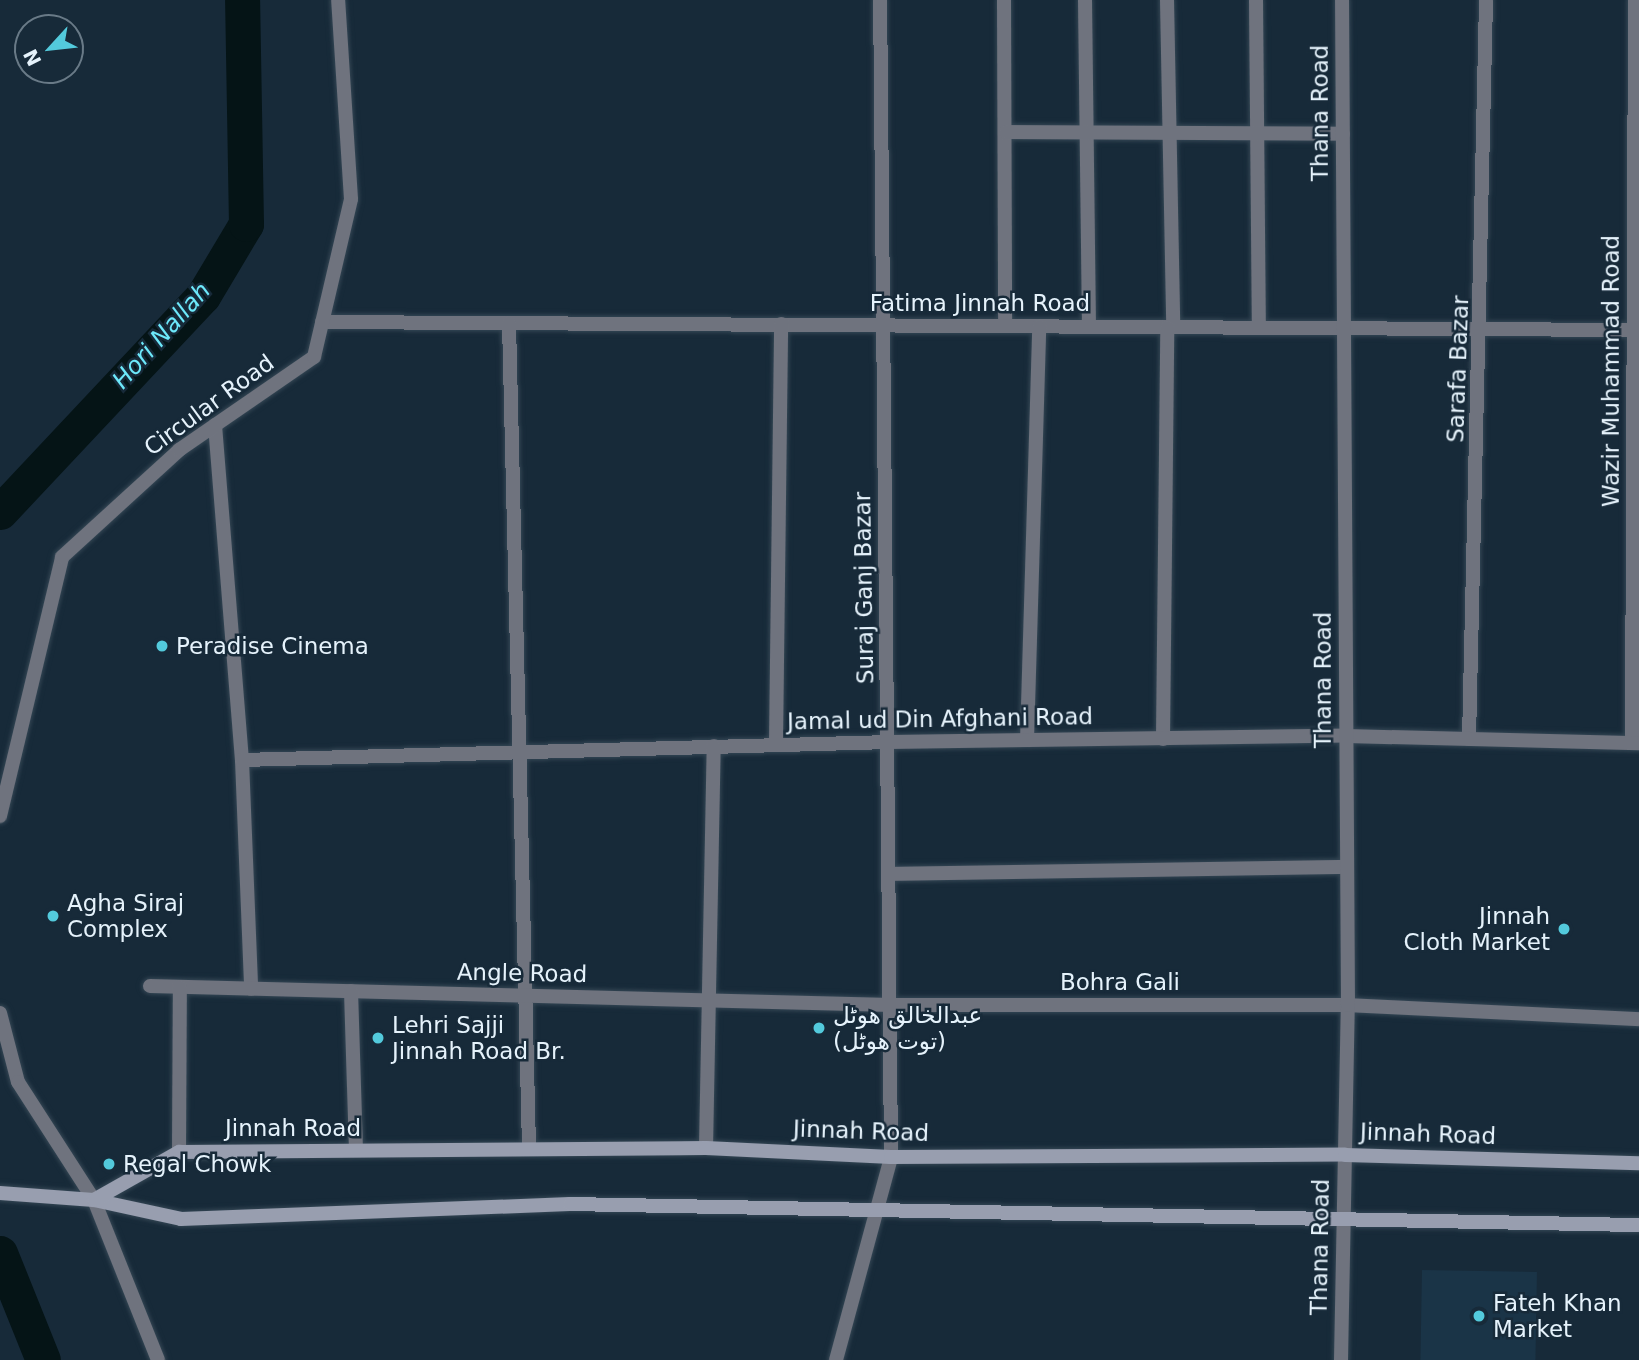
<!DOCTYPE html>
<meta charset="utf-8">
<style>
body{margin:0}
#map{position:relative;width:1639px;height:1360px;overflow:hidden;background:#172a39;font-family:"DejaVu Sans","Noto Sans Arabic",sans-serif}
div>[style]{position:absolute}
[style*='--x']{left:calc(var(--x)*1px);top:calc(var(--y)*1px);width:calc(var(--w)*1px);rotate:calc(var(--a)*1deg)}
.built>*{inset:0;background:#1a3447;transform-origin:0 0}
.canal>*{height:35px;margin:-17.5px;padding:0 17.5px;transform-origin:17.5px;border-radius:17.5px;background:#051416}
.roads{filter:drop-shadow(0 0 2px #344654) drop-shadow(0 0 2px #344654)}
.minor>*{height:14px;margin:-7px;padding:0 7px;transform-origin:7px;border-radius:7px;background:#6f737e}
.tertiary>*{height:14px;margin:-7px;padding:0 7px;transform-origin:7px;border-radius:7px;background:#6f737e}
.secondary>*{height:14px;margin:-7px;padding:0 7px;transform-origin:7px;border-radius:7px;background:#989eaf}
.dots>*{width:19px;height:19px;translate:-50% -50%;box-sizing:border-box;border:4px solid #172a39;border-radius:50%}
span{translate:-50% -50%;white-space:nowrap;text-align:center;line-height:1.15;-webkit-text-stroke:5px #172a39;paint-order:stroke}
.street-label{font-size:23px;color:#e5f2fb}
.poi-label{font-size:23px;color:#e5f2fb}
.left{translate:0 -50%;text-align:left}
.right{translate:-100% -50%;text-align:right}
.water-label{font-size:24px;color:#6de9fb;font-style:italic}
.north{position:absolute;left:14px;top:14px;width:70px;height:70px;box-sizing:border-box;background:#172a39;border:2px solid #697a87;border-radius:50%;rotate:243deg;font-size:19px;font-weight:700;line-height:28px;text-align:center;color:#e5f2fb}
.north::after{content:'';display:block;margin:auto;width:24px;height:32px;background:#53cadc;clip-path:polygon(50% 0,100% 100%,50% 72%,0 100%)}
</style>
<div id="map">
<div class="built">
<div style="left:1422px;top:1270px;width:115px;height:90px;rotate:1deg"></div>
</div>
<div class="canal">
<div style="--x:0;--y:512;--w:296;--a:-46.8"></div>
<div style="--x:203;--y:296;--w:84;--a:-59.2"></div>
<div style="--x:246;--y:224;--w:224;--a:-91"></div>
<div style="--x:0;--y:1253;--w:115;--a:68.1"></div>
</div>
<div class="roads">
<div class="minor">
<div style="--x:1004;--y:0;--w:326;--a:89.8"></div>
<div style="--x:1085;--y:0;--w:327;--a:89.3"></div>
<div style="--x:1167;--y:0;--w:327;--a:88.9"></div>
<div style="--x:1256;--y:0;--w:328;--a:89.5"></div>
<div style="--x:1006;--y:132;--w:337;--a:0.3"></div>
<div style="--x:322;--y:322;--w:1317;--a:0.35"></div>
<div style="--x:509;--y:323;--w:825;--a:88.61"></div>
<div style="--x:215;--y:425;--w:336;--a:85.4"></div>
<div style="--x:242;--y:760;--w:229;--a:87.7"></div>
<div style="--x:1163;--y:739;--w:412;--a:-89.4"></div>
<div style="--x:1469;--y:739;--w:739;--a:-88.68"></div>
<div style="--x:1027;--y:740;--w:414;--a:-88.3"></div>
<div style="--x:1632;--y:743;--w:743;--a:-89.77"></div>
<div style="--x:776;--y:744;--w:420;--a:-89.3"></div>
<div style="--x:242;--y:760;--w:647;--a:-1.59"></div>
<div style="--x:889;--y:742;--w:457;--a:-0.8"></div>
<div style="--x:1346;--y:736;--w:293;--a:1.4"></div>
<div style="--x:0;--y:816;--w:266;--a:-76.5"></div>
<div style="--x:62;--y:557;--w:159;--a:-42.4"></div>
<div style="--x:179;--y:450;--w:164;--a:-34.6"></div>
<div style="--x:314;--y:357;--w:162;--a:-76.8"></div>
<div style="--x:351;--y:199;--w:199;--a:-93.7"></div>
<div style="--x:891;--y:874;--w:456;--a:-0.9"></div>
<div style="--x:150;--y:986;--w:742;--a:1.47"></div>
<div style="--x:892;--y:1005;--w:456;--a:0"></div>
<div style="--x:1348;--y:1005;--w:291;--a:2.8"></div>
<div style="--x:351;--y:991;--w:159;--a:88.2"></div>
<div style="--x:0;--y:1013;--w:71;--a:75.4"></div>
<div style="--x:18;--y:1082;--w:140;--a:57.2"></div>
<div style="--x:706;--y:1148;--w:402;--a:-88.9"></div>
<div style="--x:179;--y:1152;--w:165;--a:-89.7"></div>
<div style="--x:836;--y:1360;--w:210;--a:-74.8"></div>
<div style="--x:891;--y:1157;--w:1157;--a:-90.54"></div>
<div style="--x:1341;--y:1360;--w:355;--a:-88.9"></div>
<div style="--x:1348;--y:1005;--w:1005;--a:-90.34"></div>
</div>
<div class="tertiary">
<div style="--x:94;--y:1200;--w:172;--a:68.2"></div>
</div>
<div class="secondary">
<div style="--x:0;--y:1193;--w:94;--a:4.3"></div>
<div style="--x:94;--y:1200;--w:89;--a:12.3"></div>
<div style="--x:181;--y:1219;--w:389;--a:-2.2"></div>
<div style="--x:570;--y:1204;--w:1069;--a:1.13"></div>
<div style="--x:94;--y:1200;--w:98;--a:-29.5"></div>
<div style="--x:179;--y:1152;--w:527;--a:-0.43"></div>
<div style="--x:706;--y:1148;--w:185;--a:2.8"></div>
<div style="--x:891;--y:1157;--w:454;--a:-0.3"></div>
<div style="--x:1345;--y:1155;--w:294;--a:1.6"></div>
</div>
</div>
<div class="dots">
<div style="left:162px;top:646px;background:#53cadc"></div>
<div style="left:53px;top:916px;background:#53cadc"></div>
<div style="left:1564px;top:929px;background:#53cadc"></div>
<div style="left:819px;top:1028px;background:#53cadc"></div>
<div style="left:378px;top:1038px;background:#53cadc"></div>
<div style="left:109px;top:1164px;background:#53cadc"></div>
<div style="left:1479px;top:1316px;background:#53cadc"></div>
</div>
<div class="street-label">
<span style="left:1320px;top:113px;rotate:-90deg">Thana Road</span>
<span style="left:980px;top:303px">Fatima Jinnah Road</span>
<span style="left:1458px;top:369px;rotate:-88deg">Sarafa Bazar</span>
<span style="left:1611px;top:371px;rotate:-90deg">Wazir Muhammad Road</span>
<span style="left:209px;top:405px;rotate:-36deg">Circular Road</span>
<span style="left:864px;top:588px;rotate:-91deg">Suraj Ganj Bazar</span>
<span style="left:1323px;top:680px;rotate:-90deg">Thana Road</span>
<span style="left:940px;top:719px;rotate:-1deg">Jamal ud Din Afghani Road</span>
<span style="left:522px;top:973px;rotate:1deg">Angle Road</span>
<span style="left:1120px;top:982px">Bohra Gali</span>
<span style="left:293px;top:1128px">Jinnah Road</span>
<span style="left:861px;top:1131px;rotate:2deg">Jinnah Road</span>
<span style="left:1428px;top:1134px;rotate:2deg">Jinnah Road</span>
<span style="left:1320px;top:1247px;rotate:-89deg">Thana Road</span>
</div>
<div class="poi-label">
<span class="left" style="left:176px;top:646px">Peradise Cinema</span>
<span class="left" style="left:67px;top:916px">Agha Siraj<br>Complex</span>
<span class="right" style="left:1550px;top:929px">Jinnah<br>Cloth Market</span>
<span class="left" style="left:833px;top:1028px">عبدالخالق ھوٹل<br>(توت ھوٹل)</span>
<span class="left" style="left:392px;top:1038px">Lehri Sajji<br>Jinnah Road Br.</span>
<span class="left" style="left:123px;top:1164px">Regal Chowk</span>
<span class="left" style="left:1493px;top:1316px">Fateh Khan<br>Market</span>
</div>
<div class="water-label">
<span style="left:162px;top:336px;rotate:-48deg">Hori Nallah</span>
</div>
<div class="north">N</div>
</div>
